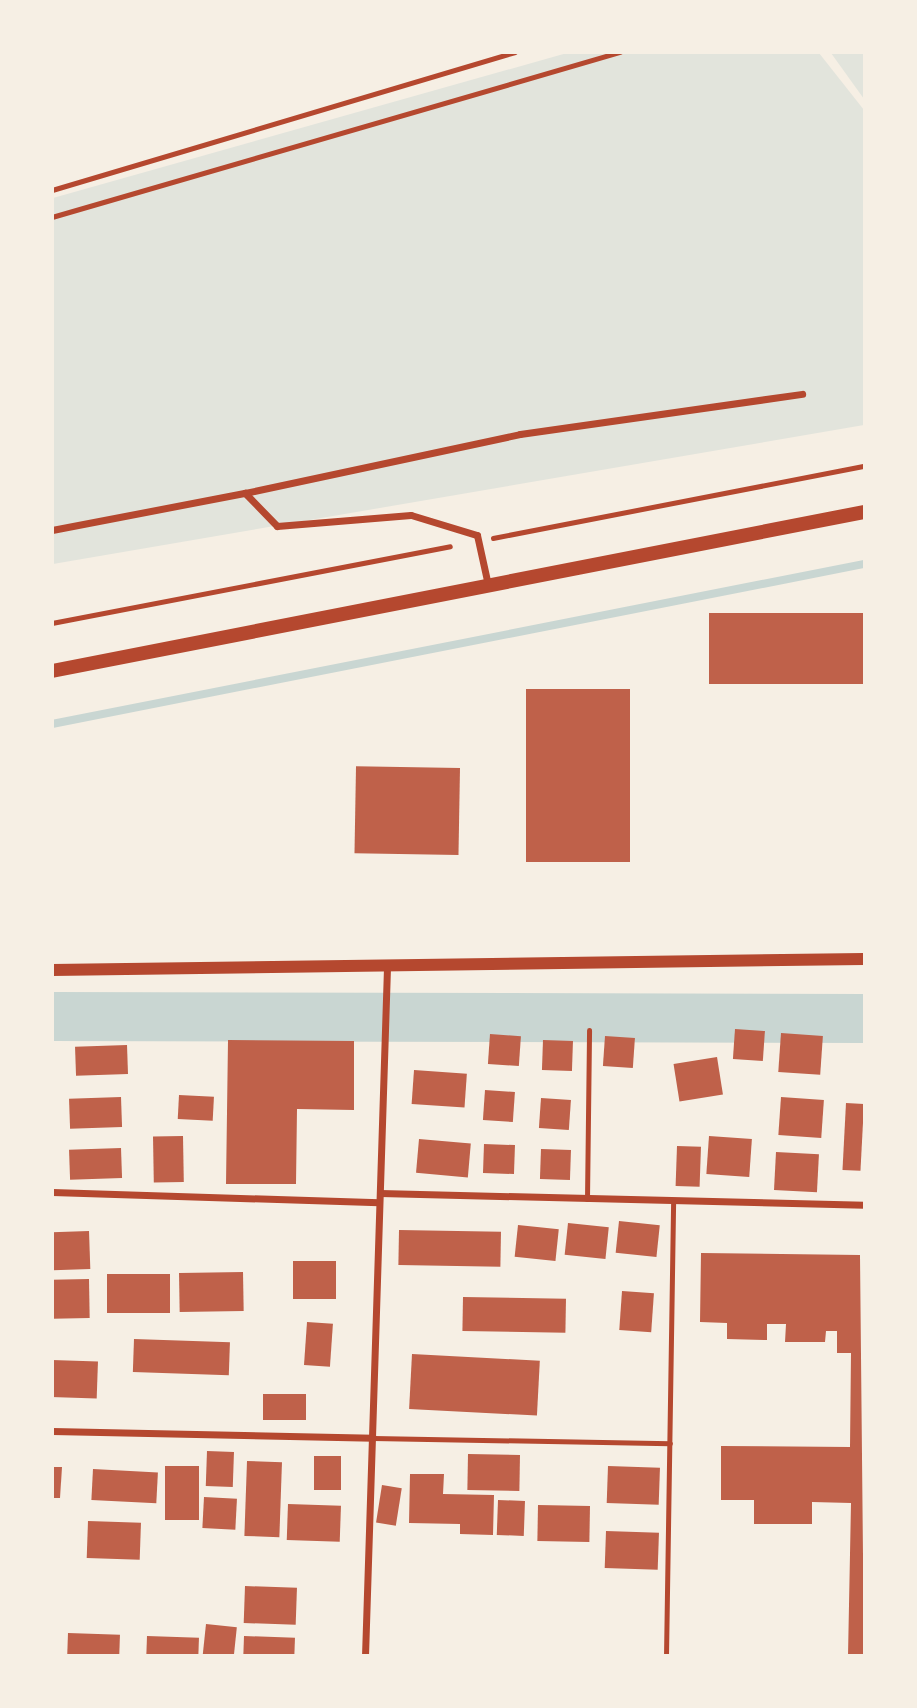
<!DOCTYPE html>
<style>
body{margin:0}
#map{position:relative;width:917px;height:1708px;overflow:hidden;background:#f6efe4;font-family:Roboto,sans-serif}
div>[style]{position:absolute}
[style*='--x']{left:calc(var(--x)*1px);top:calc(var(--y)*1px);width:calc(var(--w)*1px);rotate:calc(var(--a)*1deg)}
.green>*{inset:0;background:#e2e4dc}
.stream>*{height:8px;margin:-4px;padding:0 4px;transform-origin:4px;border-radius:4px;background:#c9d6d2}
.river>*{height:49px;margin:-24.5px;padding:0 24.5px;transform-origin:24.5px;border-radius:24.5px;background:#c9d6d2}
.building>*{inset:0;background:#bf614a;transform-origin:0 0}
.path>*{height:4.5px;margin:-2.25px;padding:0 2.25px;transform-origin:2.25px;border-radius:2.25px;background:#b5482f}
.service>*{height:5px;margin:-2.5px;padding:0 2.5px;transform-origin:2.5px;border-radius:2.5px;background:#b5482f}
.minor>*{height:7px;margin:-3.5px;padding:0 3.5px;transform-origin:3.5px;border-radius:3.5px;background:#b5482f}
.tertiary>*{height:12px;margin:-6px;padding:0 6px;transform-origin:6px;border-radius:6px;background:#b5482f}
.secondary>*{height:14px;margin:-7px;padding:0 7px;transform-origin:7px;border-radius:7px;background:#b5482f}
span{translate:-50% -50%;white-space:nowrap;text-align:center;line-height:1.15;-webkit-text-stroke:5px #f6efe4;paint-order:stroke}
.frame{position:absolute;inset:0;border:54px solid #f6efe4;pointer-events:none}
</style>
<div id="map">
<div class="green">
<div style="clip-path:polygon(567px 53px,819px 53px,864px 110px,864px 425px,53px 564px,53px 198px)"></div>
<div style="clip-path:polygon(831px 53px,864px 53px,864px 99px)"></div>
</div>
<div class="stream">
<div style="--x:52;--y:724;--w:828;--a:-11.15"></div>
</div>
<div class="river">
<div style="--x:52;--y:1016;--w:812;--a:0.14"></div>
</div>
<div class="building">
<div style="left:709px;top:613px;width:155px;height:71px"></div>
<div style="left:526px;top:689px;width:104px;height:173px"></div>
<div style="left:460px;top:768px;width:87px;height:104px;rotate:91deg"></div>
<div style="left:735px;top:1029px;width:30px;height:30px;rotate:4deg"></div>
<div style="left:781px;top:1033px;width:42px;height:39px;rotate:4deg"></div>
<div style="left:490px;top:1034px;width:31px;height:30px;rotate:4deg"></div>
<div style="left:605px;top:1036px;width:30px;height:30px;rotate:4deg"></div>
<div style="clip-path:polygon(228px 1040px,354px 1041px,354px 1110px,297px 1109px,296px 1184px,226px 1184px)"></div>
<div style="left:543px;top:1040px;width:30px;height:30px;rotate:2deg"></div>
<div style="left:127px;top:1045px;width:29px;height:52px;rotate:88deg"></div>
<div style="left:717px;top:1057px;width:38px;height:44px;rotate:81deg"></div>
<div style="left:414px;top:1070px;width:53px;height:34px;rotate:4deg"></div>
<div style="left:485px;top:1090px;width:30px;height:30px;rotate:4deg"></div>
<div style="left:179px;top:1095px;width:35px;height:24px;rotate:3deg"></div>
<div style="left:121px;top:1097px;width:30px;height:52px;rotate:88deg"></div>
<div style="left:781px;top:1097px;width:43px;height:38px;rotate:4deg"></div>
<div style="left:541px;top:1098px;width:30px;height:30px;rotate:4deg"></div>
<div style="left:846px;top:1103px;width:18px;height:67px;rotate:3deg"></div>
<div style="left:183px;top:1136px;width:46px;height:30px;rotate:89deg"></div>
<div style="left:709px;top:1136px;width:43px;height:38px;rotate:4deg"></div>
<div style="left:419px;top:1139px;width:52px;height:34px;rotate:5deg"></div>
<div style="left:484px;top:1144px;width:31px;height:29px;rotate:2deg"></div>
<div style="left:677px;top:1146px;width:24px;height:40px;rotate:2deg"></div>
<div style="left:121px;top:1148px;width:30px;height:52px;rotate:88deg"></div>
<div style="left:541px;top:1149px;width:30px;height:30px;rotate:2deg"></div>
<div style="left:776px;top:1152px;width:43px;height:38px;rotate:3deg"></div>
<div style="left:619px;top:1221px;width:41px;height:32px;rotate:6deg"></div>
<div style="left:568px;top:1223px;width:41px;height:32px;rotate:6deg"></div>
<div style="left:518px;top:1225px;width:41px;height:32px;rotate:6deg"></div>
<div style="left:399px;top:1230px;width:102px;height:35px;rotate:1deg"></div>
<div style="left:89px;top:1231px;width:38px;height:37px;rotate:88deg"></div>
<div style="clip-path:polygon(701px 1253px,860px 1255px,864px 1656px,848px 1656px,851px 1503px,812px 1502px,812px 1524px,754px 1524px,754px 1500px,721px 1500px,721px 1446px,850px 1447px,851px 1353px,837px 1353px,837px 1331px,826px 1331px,825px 1342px,785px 1342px,786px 1324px,767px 1324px,767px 1340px,727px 1339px,727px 1323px,700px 1322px)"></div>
<div style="left:293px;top:1261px;width:43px;height:38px"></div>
<div style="left:243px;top:1272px;width:39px;height:64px;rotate:89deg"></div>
<div style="left:170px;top:1274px;width:39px;height:63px;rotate:90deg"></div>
<div style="left:89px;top:1279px;width:39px;height:37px;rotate:89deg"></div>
<div style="left:622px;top:1291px;width:32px;height:39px;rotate:4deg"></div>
<div style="left:463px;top:1297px;width:103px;height:34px;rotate:1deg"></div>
<div style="left:307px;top:1322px;width:26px;height:43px;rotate:4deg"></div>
<div style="left:134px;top:1339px;width:96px;height:33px;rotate:2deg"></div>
<div style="left:412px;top:1354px;width:128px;height:55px;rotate:3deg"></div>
<div style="left:52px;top:1360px;width:46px;height:37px;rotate:2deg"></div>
<div style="left:306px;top:1394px;width:26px;height:43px;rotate:90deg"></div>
<div style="left:207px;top:1451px;width:27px;height:35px;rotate:2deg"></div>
<div style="left:468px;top:1454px;width:52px;height:36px;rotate:1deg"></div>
<div style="left:314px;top:1456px;width:27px;height:34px"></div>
<div style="left:247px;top:1461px;width:35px;height:75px;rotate:2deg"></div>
<div style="left:165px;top:1466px;width:34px;height:54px"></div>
<div style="left:608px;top:1466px;width:52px;height:37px;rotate:2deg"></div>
<div style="clip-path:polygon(52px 1467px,62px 1467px,60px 1498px,52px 1498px)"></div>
<div style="left:93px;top:1469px;width:65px;height:31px;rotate:3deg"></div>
<div style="clip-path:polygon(410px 1474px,444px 1474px,443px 1494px,494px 1495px,493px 1535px,460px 1534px,460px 1524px,409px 1523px)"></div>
<div style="left:382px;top:1485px;width:20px;height:38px;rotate:9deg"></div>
<div style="left:204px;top:1497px;width:33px;height:31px;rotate:3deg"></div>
<div style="left:498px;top:1500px;width:27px;height:35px;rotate:2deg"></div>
<div style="left:288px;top:1504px;width:53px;height:36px;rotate:2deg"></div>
<div style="left:538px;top:1505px;width:52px;height:36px;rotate:1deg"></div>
<div style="left:88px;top:1521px;width:53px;height:37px;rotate:2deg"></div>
<div style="left:606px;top:1531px;width:53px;height:37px;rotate:2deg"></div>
<div style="left:245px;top:1586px;width:52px;height:37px;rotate:2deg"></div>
<div style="left:206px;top:1624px;width:31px;height:32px;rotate:6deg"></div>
<div style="left:68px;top:1633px;width:52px;height:23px;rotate:2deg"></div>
<div style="left:147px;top:1636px;width:52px;height:20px;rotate:2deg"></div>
<div style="left:244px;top:1636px;width:51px;height:20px;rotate:2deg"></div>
</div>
<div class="path">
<div style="--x:52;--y:217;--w:591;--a:-16.2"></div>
<div style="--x:493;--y:538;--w:378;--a:-11"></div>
<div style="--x:52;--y:623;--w:405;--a:-10.9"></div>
</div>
<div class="service">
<div style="--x:52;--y:190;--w:483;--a:-16.6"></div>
<div style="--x:587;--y:1199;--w:169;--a:-89.3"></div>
<div style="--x:373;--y:1438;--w:297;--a:1"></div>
<div style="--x:666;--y:1656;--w:455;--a:-89.1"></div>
</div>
<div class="minor">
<div style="--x:245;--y:493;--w:281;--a:-12.1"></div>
<div style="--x:520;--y:434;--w:285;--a:-8.1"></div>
<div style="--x:52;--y:530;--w:197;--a:-10.9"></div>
<div style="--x:245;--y:493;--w:46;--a:45.9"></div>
<div style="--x:277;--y:526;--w:134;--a:-4.7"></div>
<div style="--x:411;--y:515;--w:69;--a:16.9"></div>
<div style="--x:477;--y:535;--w:51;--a:77.6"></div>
<div style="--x:52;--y:1192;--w:327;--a:1.8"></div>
<div style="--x:380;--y:1193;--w:484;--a:1.4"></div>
<div style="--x:52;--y:1431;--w:321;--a:1.2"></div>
<div style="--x:365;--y:1656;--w:690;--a:-88.17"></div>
</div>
<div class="tertiary">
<div style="--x:52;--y:970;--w:812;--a:-0.78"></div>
</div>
<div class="secondary">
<div style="--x:52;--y:671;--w:827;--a:-11.08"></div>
</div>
<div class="frame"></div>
</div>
